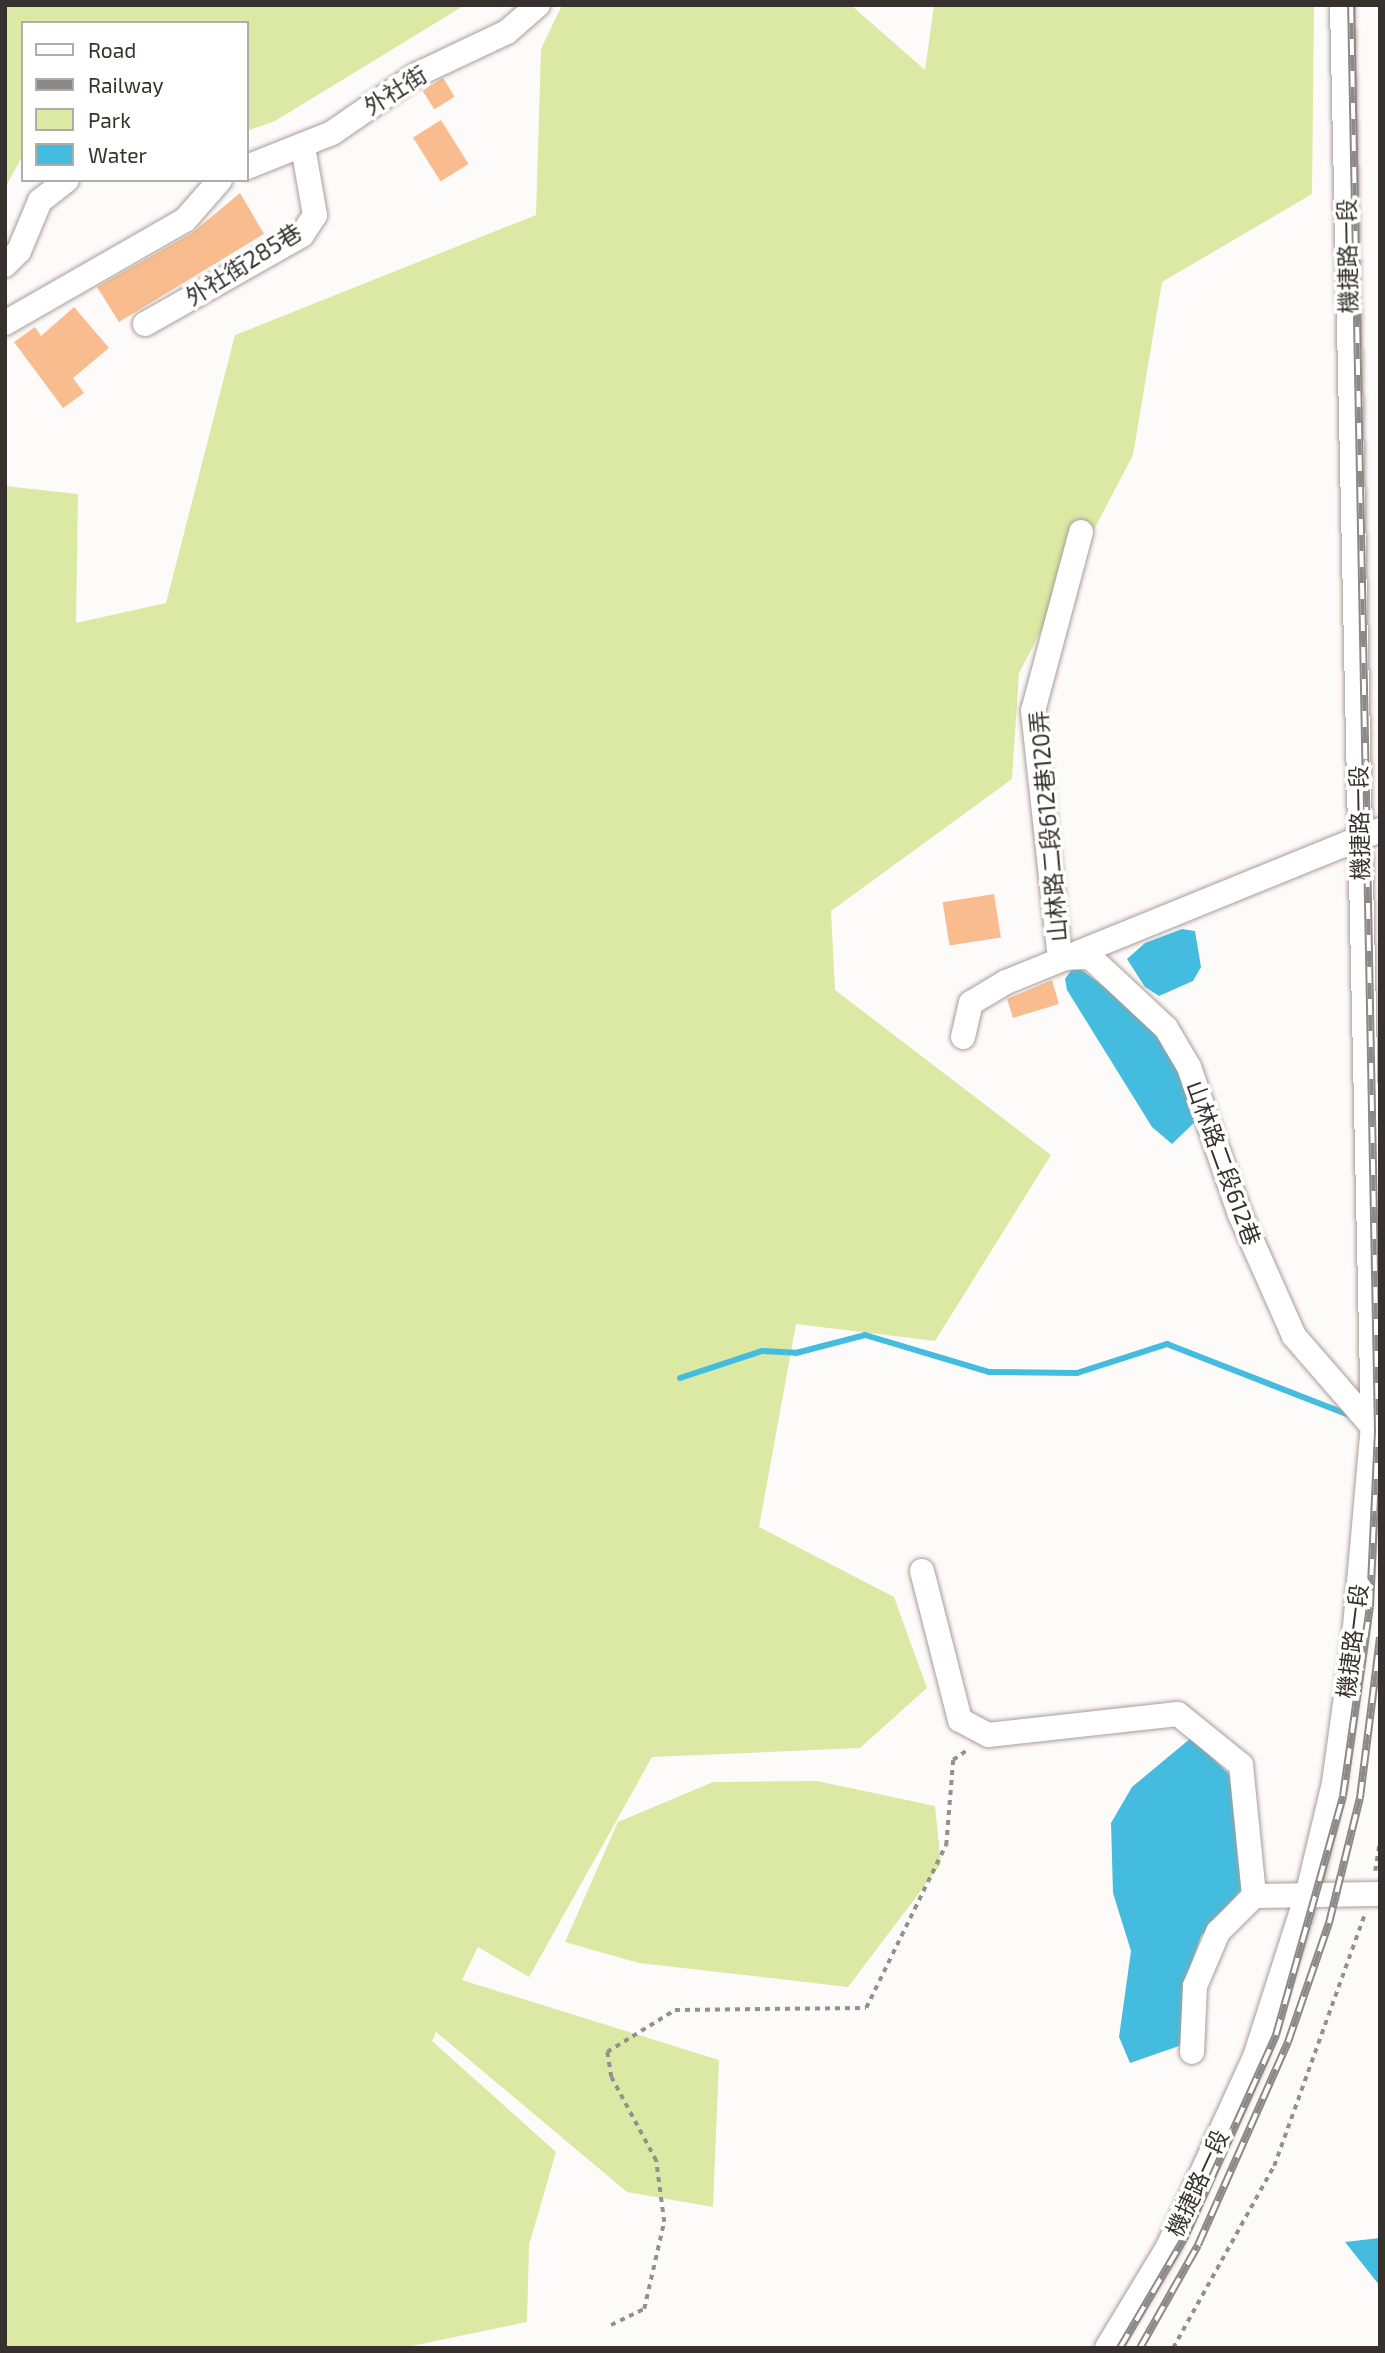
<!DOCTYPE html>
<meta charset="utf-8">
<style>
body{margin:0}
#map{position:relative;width:1385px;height:2353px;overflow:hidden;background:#fdfbfa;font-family:"Exo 2","Noto Sans TC",sans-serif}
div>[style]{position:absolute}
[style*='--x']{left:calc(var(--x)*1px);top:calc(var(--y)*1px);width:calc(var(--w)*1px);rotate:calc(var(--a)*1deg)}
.green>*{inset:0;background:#dce9a4}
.water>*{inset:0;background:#43bcdf}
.stream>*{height:6px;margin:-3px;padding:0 3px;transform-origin:3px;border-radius:3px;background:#43bcdf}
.building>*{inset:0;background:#f9bc8e;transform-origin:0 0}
.path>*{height:3.5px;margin-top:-1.75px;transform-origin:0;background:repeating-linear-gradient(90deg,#94908f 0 5px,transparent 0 10px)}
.roads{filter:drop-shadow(0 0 2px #a99d97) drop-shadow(0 0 2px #a99d97)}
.minor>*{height:24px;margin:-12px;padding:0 12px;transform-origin:12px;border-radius:12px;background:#fff}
.rail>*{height:8px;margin-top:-4px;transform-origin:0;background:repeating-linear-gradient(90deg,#fff 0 16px,#8c8987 0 32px);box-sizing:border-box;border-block:2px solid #8c8987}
span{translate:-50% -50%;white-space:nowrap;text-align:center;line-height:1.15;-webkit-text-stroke:7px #fff;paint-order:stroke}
.street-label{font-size:23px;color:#36312f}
.frame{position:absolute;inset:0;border:7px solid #36312f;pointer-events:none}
.legend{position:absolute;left:21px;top:21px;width:228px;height:161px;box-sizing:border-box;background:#fff;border:2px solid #afadac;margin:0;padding:9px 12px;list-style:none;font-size:21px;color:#36312f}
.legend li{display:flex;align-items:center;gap:14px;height:35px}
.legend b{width:35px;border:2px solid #afadac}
</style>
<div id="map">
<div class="green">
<div style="clip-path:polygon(5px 5px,465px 5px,275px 121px,247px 131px,247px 23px,23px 23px,23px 155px,5px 188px)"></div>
<div style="clip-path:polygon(562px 5px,851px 5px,925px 70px,934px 5px,1314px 5px,1312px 194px,1162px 282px,1133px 455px,1019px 673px,1012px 779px,831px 911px,835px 990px,1051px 1155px,935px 1341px,796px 1324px,759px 1527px,894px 1597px,927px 1688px,860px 1748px,652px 1757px,529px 1977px,478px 1947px,462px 1980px,719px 2060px,713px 2207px,627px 2192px,436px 2032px,432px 2041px,556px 2152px,529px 2245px,527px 2322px,402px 2348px,5px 2348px,5px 486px,78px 494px,76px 623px,166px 603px,235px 335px,536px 215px,541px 49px)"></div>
<div style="clip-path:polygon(817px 1781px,935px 1806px,941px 1864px,848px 1987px,639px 1963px,565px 1942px,618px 1822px,713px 1782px)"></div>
</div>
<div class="water">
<div style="clip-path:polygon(1182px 929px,1195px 931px,1201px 967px,1193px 981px,1159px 996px,1145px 987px,1127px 959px,1145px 943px)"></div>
<div style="clip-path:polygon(1075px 965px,1134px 1009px,1172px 1050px,1197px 1120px,1172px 1144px,1152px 1127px,1067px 990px,1065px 979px)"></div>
<div style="clip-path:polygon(1191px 1738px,1232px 1777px,1242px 1889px,1201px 1936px,1185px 1982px,1182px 2045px,1130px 2063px,1119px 2037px,1131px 1951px,1113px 1893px,1111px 1823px,1132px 1787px)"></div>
<div style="clip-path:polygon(1380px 2238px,1380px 2286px,1345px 2242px)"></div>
</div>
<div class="stream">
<div style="--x:680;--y:1378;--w:86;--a:-18.2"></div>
<div style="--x:762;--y:1351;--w:34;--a:3"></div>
<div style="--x:796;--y:1353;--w:71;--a:-14.6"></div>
<div style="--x:865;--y:1335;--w:129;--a:16.6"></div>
<div style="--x:989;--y:1372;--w:88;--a:0.7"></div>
<div style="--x:1077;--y:1373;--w:95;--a:-17.9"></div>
<div style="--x:1167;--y:1344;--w:201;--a:21.3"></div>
</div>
<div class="building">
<div style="left:443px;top:78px;width:22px;height:24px;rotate:58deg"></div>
<div style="left:441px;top:120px;width:52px;height:33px;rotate:58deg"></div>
<div style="clip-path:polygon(240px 193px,264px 234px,119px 322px,97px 287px,192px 233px)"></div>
<div style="clip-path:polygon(74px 307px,109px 348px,73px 378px,84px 393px,63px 408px,14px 342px,35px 327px,41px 336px)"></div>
<div style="left:994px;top:894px;width:44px;height:52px;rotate:81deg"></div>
<div style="clip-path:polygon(1052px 980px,1059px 1004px,1013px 1018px,1007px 999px)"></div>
</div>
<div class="path">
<div style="--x:1375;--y:1871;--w:30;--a:-81"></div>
<div style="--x:611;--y:2325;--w:37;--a:-26"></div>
<div style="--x:644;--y:2309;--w:89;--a:-77.1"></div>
<div style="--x:664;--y:2222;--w:62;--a:-97.5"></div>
<div style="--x:656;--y:2161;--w:95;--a:-118.2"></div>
<div style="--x:611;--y:2077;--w:25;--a:-99"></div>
<div style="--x:607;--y:2052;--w:80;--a:-31.7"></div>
<div style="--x:675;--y:2010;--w:191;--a:-0.6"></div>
<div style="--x:866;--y:2008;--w:182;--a:-63.9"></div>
<div style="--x:946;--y:1845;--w:85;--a:-85.3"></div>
<div style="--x:953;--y:1760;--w:19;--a:-35"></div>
<div style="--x:1173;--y:2348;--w:208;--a:-61"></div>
<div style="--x:1274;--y:2166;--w:266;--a:-70.2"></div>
</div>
<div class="roads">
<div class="minor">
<div style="--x:247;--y:167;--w:92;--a:-21.8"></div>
<div style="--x:332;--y:133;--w:102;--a:-34.6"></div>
<div style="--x:416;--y:75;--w:101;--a:-25.3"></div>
<div style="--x:507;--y:32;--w:41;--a:-41.1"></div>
<div style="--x:5;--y:265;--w:20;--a:-45"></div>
<div style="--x:19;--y:251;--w:54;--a:-67.2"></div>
<div style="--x:40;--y:201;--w:34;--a:-38"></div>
<div style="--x:5;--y:323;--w:207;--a:-29.8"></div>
<div style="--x:185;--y:220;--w:53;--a:-48.8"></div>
<div style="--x:145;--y:324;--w:180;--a:-29.5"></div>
<div style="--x:302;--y:235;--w:24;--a:-57"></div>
<div style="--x:315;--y:215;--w:69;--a:-100"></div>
<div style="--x:1081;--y:532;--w:185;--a:105"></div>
<div style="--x:1033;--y:711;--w:248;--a:83.8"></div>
<div style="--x:1060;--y:958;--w:30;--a:-2"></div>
<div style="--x:1090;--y:957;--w:104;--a:43.1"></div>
<div style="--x:1166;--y:1028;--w:45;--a:59.5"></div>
<div style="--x:1189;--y:1067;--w:156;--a:70.9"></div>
<div style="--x:1240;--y:1214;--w:133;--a:66.1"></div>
<div style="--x:1294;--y:1336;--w:119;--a:49.1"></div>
<div style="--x:963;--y:1037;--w:35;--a:-77"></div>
<div style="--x:971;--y:1003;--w:41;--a:-31"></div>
<div style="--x:1006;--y:982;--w:404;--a:-22.1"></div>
<div style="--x:922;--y:1571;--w:154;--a:75.7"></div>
<div style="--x:960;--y:1720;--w:32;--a:28"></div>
<div style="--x:988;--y:1735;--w:191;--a:-6.3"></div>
<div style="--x:1178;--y:1714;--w:81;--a:39"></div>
<div style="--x:1241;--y:1765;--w:132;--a:84.3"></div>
<div style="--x:1254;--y:1896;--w:126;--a:-0.9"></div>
<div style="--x:1192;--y:2052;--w:66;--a:-87.4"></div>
<div style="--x:1195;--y:1986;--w:59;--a:-66.9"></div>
<div style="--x:1218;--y:1932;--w:51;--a:-45"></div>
<div style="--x:1107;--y:2348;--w:116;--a:-58.8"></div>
<div style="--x:1167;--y:2249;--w:211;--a:-65.4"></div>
<div style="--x:1255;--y:2057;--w:173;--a:-72.2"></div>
<div style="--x:1308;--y:1892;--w:112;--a:-76.6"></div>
<div style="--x:1334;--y:1783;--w:146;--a:-82.1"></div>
<div style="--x:1354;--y:1638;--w:213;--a:-84.9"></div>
<div style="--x:1373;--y:1426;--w:1421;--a:-91.25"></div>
</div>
</div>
<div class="rail">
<div style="--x:1120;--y:2348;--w:126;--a:-59.6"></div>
<div style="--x:1184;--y:2239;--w:224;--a:-65.7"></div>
<div style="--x:1276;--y:2035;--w:248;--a:-74.3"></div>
<div style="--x:1343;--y:1796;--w:191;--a:-81.9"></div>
<div style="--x:1370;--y:1607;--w:176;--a:-87.4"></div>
<div style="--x:1378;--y:1431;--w:1426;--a:-91.08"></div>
<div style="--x:1140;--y:2348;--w:118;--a:-60.6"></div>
<div style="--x:1198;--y:2245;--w:222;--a:-66.1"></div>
<div style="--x:1288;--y:2042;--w:126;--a:-71"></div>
<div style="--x:1329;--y:1923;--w:129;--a:-76.1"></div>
<div style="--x:1360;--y:1798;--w:162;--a:-82.9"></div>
</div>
<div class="street-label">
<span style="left:395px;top:90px;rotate:-32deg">外社街</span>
<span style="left:1347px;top:256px;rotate:-91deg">機捷路一段</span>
<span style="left:243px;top:264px;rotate:-32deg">外社街285巷</span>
<span style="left:1359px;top:823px;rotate:-91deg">機捷路一段</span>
<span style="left:1048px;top:826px;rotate:-95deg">山林路二段612巷120弄</span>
<span style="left:1224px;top:1163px;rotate:70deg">山林路二段612巷</span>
<span style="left:1352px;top:1641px;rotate:-83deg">機捷路一段</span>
<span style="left:1197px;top:2183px;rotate:-65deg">機捷路一段</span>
</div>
<div class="frame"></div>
<ul class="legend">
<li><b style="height:9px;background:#fff"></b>Road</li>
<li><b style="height:9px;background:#8c8987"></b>Railway</li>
<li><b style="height:19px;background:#dce9a4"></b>Park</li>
<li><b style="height:19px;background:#43bcdf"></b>Water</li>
</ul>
</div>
